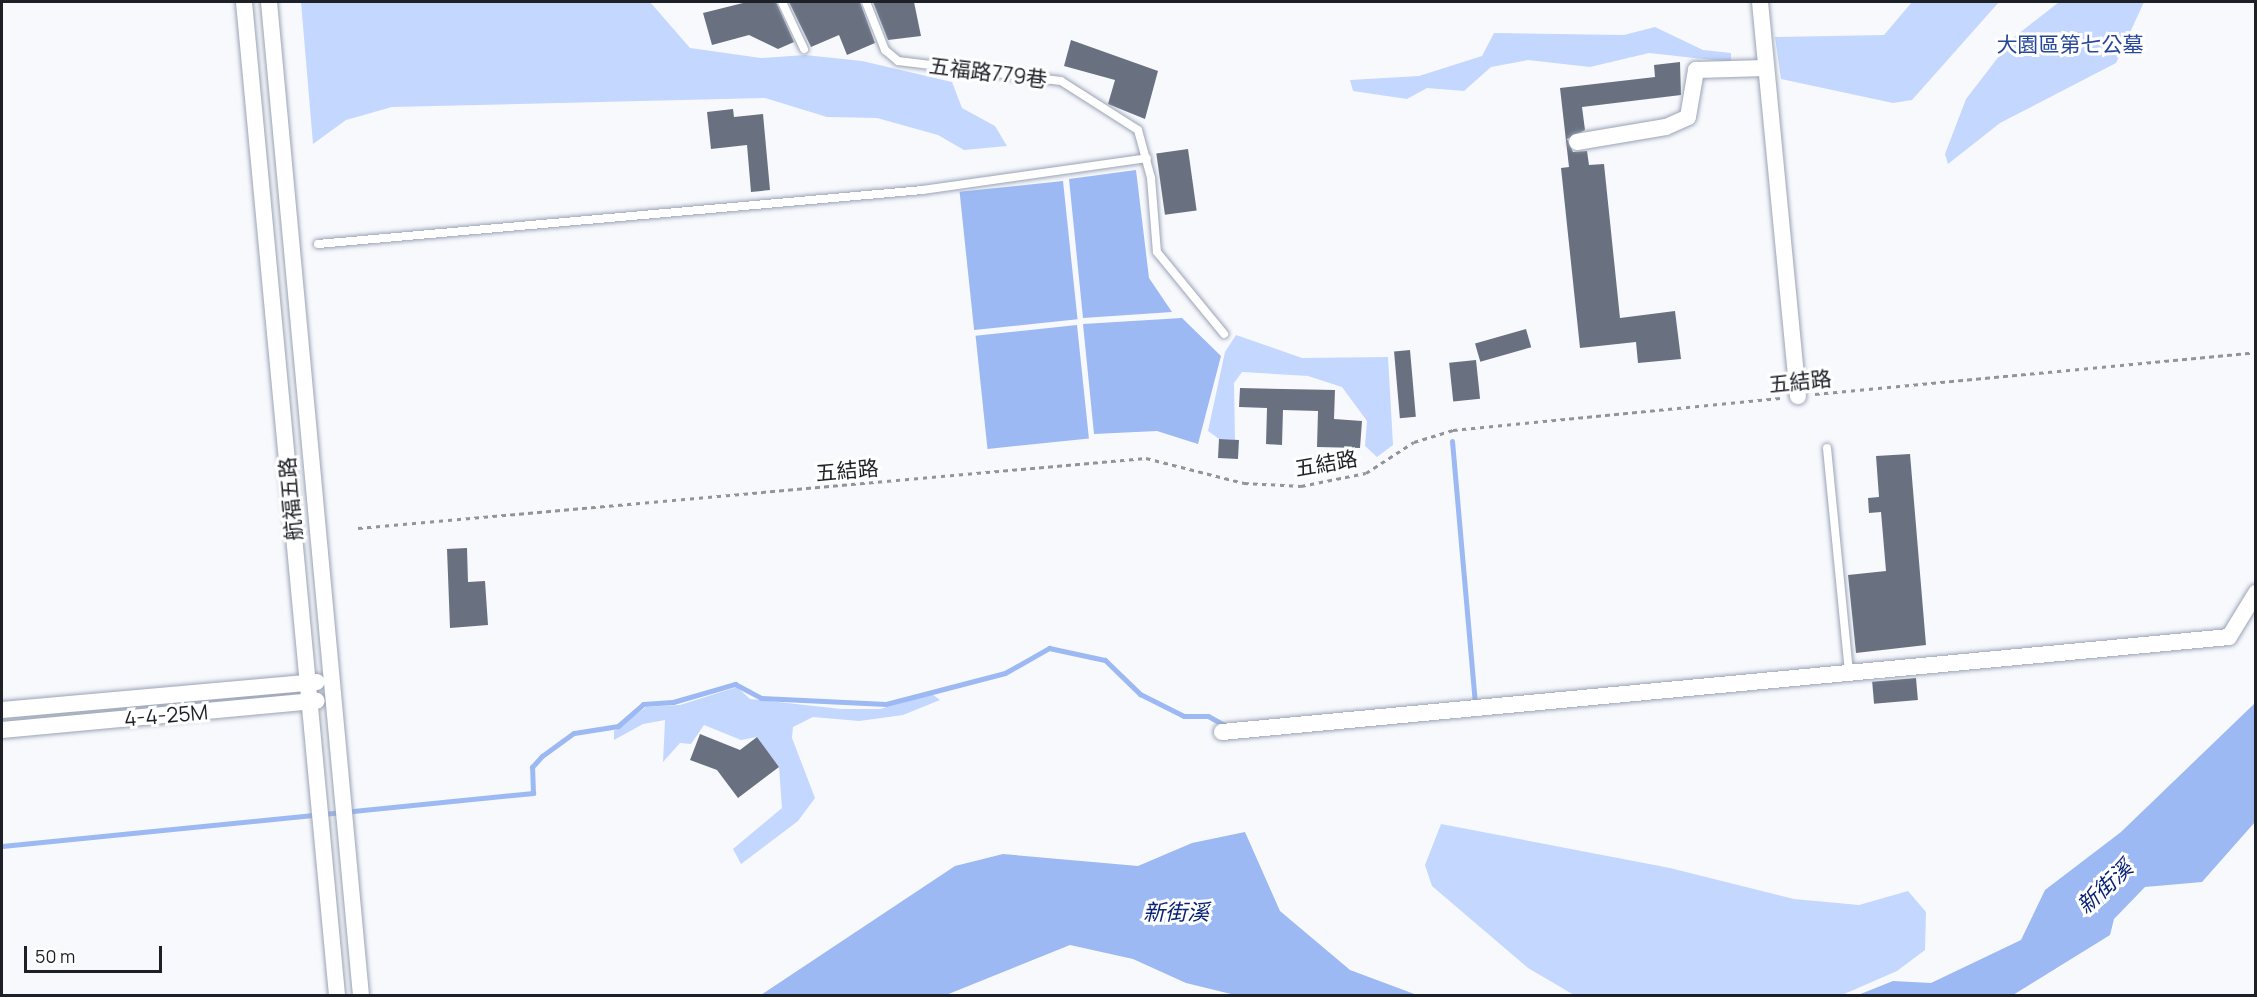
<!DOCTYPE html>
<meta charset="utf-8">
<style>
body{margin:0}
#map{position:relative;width:2257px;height:997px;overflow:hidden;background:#f7f9fd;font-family:Manrope,"Noto Sans TC",sans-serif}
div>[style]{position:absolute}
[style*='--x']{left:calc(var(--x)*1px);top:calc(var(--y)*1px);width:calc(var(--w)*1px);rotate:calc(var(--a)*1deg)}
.green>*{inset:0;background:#c4d7ff}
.water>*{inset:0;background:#9cb9f4;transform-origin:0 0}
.stream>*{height:5px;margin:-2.5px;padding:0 2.5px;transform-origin:2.5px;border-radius:2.5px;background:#9cb9f4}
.building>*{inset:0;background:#697181;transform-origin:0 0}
.path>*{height:3px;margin-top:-1.5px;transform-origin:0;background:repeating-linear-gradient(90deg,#919499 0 4.5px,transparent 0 9px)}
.roads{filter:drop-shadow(0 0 2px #9aa3b5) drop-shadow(0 0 2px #9aa3b5)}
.lane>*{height:8px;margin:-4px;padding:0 4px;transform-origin:4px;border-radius:4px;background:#fff}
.street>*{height:16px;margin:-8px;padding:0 8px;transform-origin:8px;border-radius:8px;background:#fff}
span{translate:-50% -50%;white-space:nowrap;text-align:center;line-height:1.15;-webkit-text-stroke:6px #fff;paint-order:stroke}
.park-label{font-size:21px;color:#25469b}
.street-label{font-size:21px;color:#1d2027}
.water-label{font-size:22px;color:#082375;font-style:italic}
.frame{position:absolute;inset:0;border:3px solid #1d2027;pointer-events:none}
.scale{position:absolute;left:24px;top:946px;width:138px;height:27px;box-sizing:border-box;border:3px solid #1d2027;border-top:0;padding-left:8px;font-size:18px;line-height:21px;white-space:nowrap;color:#1d2027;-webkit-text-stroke:4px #fff;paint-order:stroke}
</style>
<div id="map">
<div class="green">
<div style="clip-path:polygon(301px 2px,650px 2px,690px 48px,761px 58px,805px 55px,862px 61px,952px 82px,962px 108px,995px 126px,1007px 146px,964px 150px,938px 135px,877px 118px,827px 117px,765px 98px,392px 107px,346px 120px,313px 144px)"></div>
<div style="clip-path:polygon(1912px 2px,1999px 2px,1912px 100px,1893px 103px,1781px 79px,1775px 37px,1884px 35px)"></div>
<div style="clip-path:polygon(2059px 2px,2144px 2px,2116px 63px,2000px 123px,1948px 164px,1945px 154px,1966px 99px,2013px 38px)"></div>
<div style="clip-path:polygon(1655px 27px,1703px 50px,1731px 53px,1731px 62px,1649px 53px,1590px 67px,1528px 60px,1491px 67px,1464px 91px,1427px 88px,1407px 99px,1353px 91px,1350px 80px,1419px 76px,1482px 56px,1494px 33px,1624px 35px)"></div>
<div style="clip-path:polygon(1236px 335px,1302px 358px,1388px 357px,1393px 445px,1377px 457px,1365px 446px,1367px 421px,1342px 387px,1308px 376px,1242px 372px,1234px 383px,1235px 440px,1219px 439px,1208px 431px,1225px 352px)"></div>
<div style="clip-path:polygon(737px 687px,750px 699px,841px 709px,880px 709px,932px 694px,940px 700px,903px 715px,859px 721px,813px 717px,793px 727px,792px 738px,815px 798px,798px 821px,741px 864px,733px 849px,782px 808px,779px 767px,757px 737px,741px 740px,704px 725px,691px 744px,680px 743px,663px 762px,665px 720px,643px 724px,614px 740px,614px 731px,646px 707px,680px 705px)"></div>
<div style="clip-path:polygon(1441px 824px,1670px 868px,1794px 899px,1859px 905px,1908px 891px,1926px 912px,1925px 950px,1897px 971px,1842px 995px,1574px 995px,1528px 968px,1432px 886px,1425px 865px)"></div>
</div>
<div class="water">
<div style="clip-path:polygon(1136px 170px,1149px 278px,1172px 312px,1083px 318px,1069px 179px)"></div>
<div style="left:1063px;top:181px;width:139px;height:104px;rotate:84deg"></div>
<div style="clip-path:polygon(1182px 318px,1221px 356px,1198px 444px,1157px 431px,1094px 434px,1083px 324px)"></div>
<div style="left:1077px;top:325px;width:114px;height:102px;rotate:84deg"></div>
<div style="clip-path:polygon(2255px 703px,2255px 822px,2202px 882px,2145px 887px,2114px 919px,2110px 935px,2013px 995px,1858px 995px,1893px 981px,1931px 983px,2021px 940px,2045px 890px,2121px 832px)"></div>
<div style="clip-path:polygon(1245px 832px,1280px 911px,1350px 970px,1417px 995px,1235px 995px,1186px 983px,1133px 959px,1070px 945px,946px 995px,761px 995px,955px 866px,1003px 854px,1138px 866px,1192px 843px)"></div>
</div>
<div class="stream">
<div style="--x:1452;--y:441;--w:262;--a:85"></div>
<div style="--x:2;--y:846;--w:534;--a:-5.7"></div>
<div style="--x:533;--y:793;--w:26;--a:-92"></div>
<div style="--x:532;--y:767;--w:15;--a:-48"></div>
<div style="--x:542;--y:756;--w:39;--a:-36"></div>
<div style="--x:574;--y:733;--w:45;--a:-9"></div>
<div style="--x:618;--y:726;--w:33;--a:-41"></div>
<div style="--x:643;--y:704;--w:30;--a:-4"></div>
<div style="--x:673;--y:702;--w:65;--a:-16.2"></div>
<div style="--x:735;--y:684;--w:30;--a:28"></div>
<div style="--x:761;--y:698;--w:125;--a:2.7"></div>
<div style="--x:886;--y:704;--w:123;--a:-14.6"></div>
<div style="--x:1005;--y:673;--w:51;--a:-29.6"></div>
<div style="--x:1049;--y:648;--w:57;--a:12.1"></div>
<div style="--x:1105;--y:660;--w:49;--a:44.2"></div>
<div style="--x:1140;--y:694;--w:49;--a:26.6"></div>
<div style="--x:1184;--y:716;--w:24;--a:0"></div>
<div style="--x:1208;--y:716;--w:18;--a:29"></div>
</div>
<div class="building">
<div style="clip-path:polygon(747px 2px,776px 2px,794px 42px,778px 49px,749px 35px,712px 45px,703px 13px)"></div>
<div style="clip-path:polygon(789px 2px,860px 2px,875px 43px,847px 55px,839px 35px,811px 47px)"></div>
<div style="clip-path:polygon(873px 2px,914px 2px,921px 36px,888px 40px)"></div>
<div style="clip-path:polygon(1071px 40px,1158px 71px,1145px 119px,1108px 104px,1115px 80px,1064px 66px)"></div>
<div style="clip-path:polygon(1680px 62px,1681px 95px,1582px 107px,1585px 130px,1567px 139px,1573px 152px,1587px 151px,1589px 165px,1604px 164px,1620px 318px,1675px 311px,1681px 359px,1638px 363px,1636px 342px,1580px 348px,1561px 168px,1569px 167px,1560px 88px,1655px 77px,1654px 65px)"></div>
<div style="clip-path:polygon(733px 109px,734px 117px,763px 114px,770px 190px,751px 192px,747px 145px,711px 149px,707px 112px)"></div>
<div style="left:1188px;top:149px;width:62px;height:32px;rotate:82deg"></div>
<div style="left:1526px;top:329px;width:19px;height:53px;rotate:74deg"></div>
<div style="left:1410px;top:350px;width:67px;height:16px;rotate:85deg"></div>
<div style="left:1476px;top:360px;width:39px;height:27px;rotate:84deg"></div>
<div style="clip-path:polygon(1240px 388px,1335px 390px,1334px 419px,1362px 421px,1360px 448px,1317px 447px,1318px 411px,1283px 410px,1282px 445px,1266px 444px,1267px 408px,1239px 407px)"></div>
<div style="left:1219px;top:439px;width:20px;height:19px;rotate:3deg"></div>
<div style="clip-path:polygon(1910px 454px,1926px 645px,1856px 653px,1848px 575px,1886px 571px,1881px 512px,1869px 513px,1868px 498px,1879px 497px,1876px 456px)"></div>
<div style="clip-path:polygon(467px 548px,468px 582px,485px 581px,488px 625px,450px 628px,447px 549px)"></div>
<div style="left:1916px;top:678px;width:22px;height:44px;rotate:85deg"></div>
<div style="clip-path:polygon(700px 734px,740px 750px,757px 737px,779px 767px,738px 798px,717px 770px,690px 760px)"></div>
</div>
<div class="path">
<div style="--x:1815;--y:394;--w:443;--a:-5.4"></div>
<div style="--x:358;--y:528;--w:791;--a:-5.08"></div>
<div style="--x:1146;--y:458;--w:101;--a:14.3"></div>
<div style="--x:1244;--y:483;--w:57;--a:3"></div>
<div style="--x:1301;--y:486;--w:66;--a:-11.3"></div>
<div style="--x:1366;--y:473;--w:57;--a:-32.9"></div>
<div style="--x:1414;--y:442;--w:41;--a:-17.1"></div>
<div style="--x:1453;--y:430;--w:331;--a:-5.6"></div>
</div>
<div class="roads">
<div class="lane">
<div style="--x:782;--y:2;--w:52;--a:64.9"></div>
<div style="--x:866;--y:2;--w:52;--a:68.4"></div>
<div style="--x:885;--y:50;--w:17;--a:40"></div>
<div style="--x:898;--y:61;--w:164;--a:7"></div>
<div style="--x:1061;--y:81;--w:91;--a:32.5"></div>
<div style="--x:1138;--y:130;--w:50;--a:74.8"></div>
<div style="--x:1151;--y:178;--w:74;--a:85.4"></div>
<div style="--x:1157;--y:252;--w:106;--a:50.7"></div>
<div style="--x:318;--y:244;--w:607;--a:-5.1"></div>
<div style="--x:923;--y:190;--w:226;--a:-8.1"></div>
<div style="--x:1827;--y:448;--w:227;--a:84.4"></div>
</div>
<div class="street">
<div style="--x:244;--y:2;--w:998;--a:84.65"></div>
<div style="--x:269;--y:2;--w:998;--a:84.71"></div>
<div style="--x:1760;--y:2;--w:396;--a:84.5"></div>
<div style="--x:1577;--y:142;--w:90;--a:-9.6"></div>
<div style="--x:1666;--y:127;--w:24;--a:-24"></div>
<div style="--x:1688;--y:117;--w:48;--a:-80.3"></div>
<div style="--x:1696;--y:70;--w:70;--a:-1.6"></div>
<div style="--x:2;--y:710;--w:316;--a:-5.1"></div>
<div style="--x:2;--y:730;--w:316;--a:-5.3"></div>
<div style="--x:1222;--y:732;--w:1011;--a:-5.39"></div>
<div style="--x:2229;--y:637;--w:52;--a:-58.5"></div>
</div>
</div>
<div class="park-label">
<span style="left:2070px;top:44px">大園區第七公墓</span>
</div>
<div class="street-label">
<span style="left:988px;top:72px;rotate:7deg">五福路779巷</span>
<span style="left:1800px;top:381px;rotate:-6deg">五結路</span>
<span style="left:1326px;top:463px;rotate:-10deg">五結路</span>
<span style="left:847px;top:470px;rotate:-5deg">五結路</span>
<span style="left:290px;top:499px;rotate:-95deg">航福五路</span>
<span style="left:166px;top:715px;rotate:-5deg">4-4-25M</span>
</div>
<div class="water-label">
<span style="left:2105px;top:887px;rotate:-43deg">新街溪</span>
<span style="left:1176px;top:913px">新街溪</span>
</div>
<div class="frame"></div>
<div class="scale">50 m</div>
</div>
